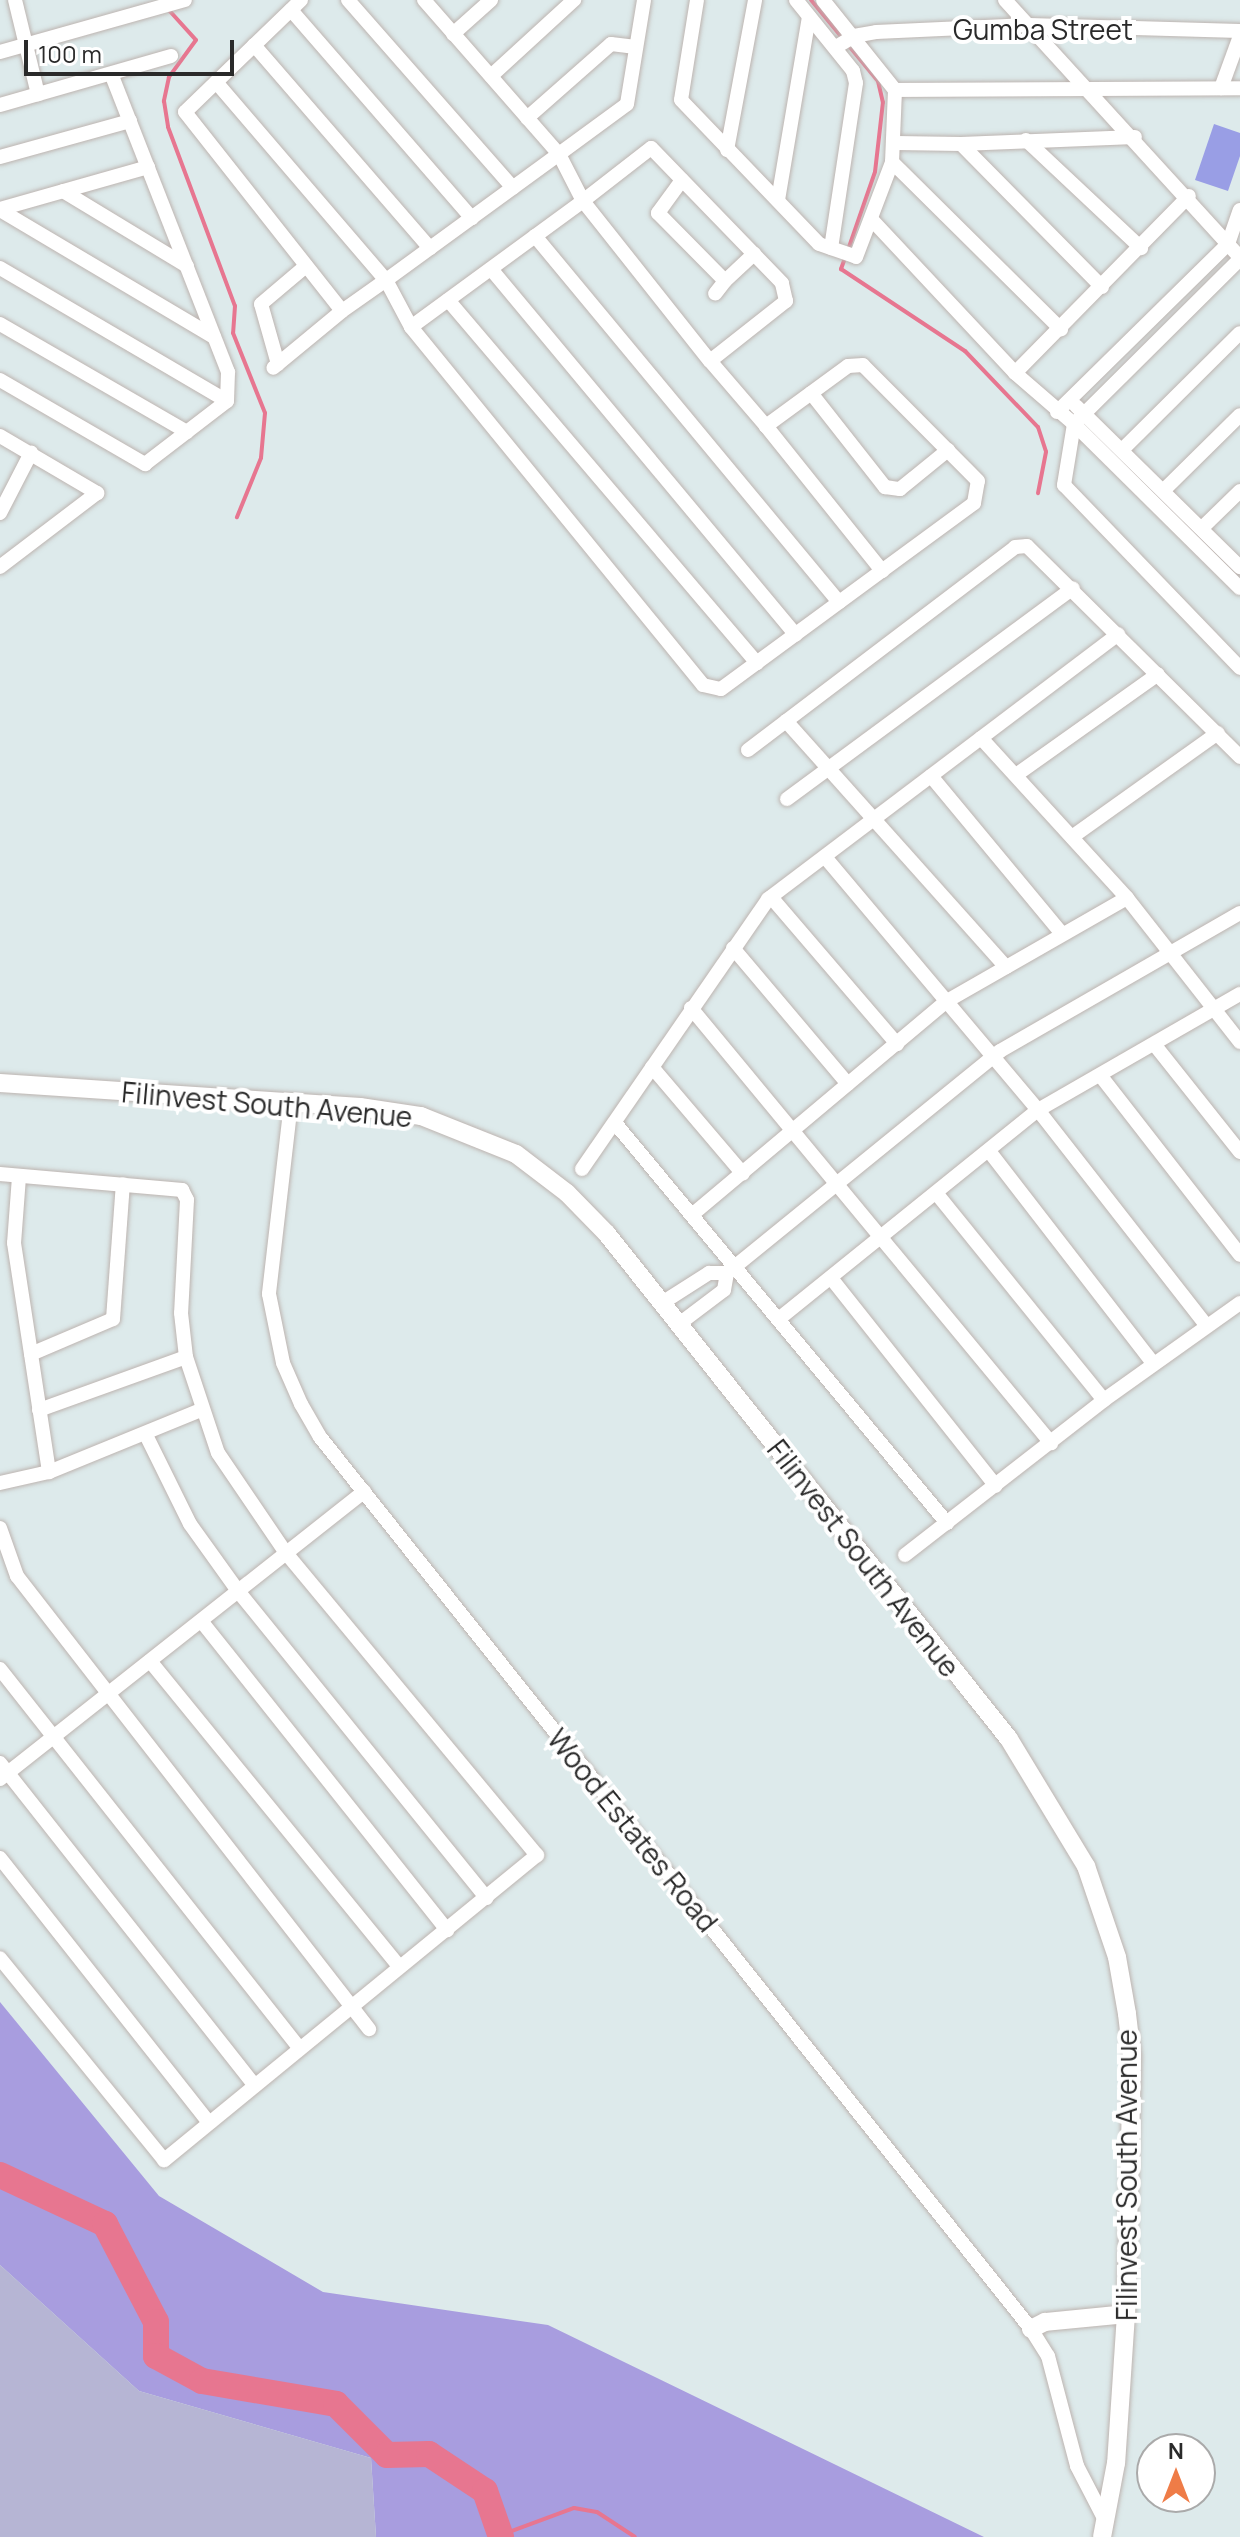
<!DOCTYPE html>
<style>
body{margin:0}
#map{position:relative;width:1240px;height:2537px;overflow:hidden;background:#ddeaeb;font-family:Manrope,sans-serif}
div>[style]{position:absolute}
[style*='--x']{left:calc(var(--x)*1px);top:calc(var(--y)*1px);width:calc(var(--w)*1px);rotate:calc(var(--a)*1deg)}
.green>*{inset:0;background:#a89ddf}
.cemetery>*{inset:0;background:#b6b5d4}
.pitch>*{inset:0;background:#999ee5}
.stream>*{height:4px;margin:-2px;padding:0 2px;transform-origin:2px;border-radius:2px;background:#e77690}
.river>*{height:26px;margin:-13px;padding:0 13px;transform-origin:13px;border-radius:13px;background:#e77690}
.roads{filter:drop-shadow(0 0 2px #bdb4b0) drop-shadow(0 0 2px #bdb4b0)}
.minor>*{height:14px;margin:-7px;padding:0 7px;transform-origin:7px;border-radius:7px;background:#fff}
.tertiary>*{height:18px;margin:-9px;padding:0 9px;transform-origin:9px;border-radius:9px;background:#fff}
span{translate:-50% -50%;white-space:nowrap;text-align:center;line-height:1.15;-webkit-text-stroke:8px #fff;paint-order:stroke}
.street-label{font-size:28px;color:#2a2a2a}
.north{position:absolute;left:1136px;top:2433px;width:80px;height:80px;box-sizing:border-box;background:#fff;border:2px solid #aaa;border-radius:50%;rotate:0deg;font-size:22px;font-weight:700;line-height:32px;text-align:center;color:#2a2a2a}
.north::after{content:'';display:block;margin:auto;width:28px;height:36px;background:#ef7c47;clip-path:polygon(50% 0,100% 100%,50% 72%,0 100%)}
.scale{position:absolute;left:24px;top:40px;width:210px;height:36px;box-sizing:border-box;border:4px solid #2a2a2a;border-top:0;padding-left:10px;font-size:24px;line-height:28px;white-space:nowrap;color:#2a2a2a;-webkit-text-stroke:6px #fff;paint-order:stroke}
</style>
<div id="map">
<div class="green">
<div style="clip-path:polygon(0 2002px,159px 2196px,323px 2292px,548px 2325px,984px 2537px,376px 2537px,371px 2458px,139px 2391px,0 2265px)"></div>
</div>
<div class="cemetery">
<div style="clip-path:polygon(0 2265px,139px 2391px,371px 2458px,376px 2537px,0 2537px)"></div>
</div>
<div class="pitch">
<div style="clip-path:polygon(1214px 124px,1240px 133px,1240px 156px,1228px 191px,1195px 180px)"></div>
</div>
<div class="stream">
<div style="--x:811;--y:0;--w:105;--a:50.4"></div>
<div style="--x:878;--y:81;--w:22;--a:77"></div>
<div style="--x:883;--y:102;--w:70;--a:96.5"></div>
<div style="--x:875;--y:172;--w:83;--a:109.1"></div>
<div style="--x:167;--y:8;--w:43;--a:47.8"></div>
<div style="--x:196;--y:40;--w:46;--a:126.1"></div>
<div style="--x:169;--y:77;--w:25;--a:102"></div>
<div style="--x:164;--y:101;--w:26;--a:81"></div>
<div style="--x:168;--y:127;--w:191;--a:69.5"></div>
<div style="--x:235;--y:306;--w:27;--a:94"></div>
<div style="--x:233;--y:333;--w:86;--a:68.2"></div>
<div style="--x:265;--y:413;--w:45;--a:95.1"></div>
<div style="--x:261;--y:458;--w:64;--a:112.1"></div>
<div style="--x:845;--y:258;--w:12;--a:110"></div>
<div style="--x:841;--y:269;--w:149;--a:33.5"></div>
<div style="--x:965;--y:351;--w:105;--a:46.2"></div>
<div style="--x:1038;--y:427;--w:26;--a:72"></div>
<div style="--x:1046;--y:452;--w:42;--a:101"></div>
<div style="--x:501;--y:2535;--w:78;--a:-20.3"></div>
<div style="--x:574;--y:2508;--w:23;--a:10"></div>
<div style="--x:597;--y:2512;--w:45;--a:33.3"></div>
</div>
<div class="river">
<div style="--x:0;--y:2175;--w:116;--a:25"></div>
<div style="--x:105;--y:2224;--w:110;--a:62.5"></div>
<div style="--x:156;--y:2322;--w:34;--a:90"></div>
<div style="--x:156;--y:2356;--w:52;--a:28.5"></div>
<div style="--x:202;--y:2381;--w:136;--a:9.7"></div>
<div style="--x:336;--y:2404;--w:72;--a:45"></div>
<div style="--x:387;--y:2455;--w:42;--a:-1.4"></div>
<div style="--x:429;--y:2454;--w:67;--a:33.5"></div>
<div style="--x:485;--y:2491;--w:49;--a:70.8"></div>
</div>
<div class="roads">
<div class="minor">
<div style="--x:15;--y:0;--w:97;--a:76.3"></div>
<div style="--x:301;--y:0;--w:161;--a:136"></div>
<div style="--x:185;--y:112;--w:253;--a:51.7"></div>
<div style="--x:348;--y:0;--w:250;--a:48.7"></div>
<div style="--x:424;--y:0;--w:205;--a:48.8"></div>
<div style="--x:559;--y:154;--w:84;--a:-36.3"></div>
<div style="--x:627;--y:104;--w:105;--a:-80.7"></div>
<div style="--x:697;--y:0;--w:101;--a:99.1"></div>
<div style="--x:681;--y:100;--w:199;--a:46.2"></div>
<div style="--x:819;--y:244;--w:39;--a:19"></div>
<div style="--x:856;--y:257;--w:102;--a:-69.2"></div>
<div style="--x:892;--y:162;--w:72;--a:-87.6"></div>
<div style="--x:895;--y:90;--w:115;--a:-128.7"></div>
<div style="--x:796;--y:0;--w:91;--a:51.2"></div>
<div style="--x:853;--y:71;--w:12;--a:76"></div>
<div style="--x:856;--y:83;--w:167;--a:98.6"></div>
<div style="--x:1005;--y:0;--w:348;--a:47.6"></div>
<div style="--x:291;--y:10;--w:276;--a:49"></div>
<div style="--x:453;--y:34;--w:51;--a:-41.8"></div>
<div style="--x:254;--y:45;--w:269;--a:49.1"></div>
<div style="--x:836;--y:47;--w:21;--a:-31"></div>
<div style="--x:854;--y:36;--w:22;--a:-10"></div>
<div style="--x:876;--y:32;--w:153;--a:-2.6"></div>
<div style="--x:1029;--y:25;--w:211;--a:1.6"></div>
<div style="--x:0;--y:52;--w:192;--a:-15.7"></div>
<div style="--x:491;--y:76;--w:113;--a:-42.5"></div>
<div style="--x:216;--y:82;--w:261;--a:49.4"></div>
<div style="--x:386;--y:280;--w:53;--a:62"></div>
<div style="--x:411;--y:327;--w:213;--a:-36.2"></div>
<div style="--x:583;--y:201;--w:204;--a:51.6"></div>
<div style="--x:710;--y:361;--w:97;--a:-38.3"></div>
<div style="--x:786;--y:301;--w:18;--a:-103"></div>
<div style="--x:782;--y:283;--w:188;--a:-134.1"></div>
<div style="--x:651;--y:148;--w:86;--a:142.1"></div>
<div style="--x:583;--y:201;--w:53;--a:-117.1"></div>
<div style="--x:559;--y:154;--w:214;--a:143.9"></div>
<div style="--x:386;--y:280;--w:54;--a:144.8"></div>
<div style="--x:342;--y:311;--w:89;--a:140.4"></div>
<div style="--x:1221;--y:88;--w:55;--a:-69.9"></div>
<div style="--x:895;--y:90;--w:345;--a:-0.3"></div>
<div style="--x:0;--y:105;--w:178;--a:-16"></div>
<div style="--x:527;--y:118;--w:112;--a:-41.4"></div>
<div style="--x:611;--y:44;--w:25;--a:7"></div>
<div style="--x:1026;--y:140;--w:158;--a:43.2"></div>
<div style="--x:896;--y:143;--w:65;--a:0.9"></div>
<div style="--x:727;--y:150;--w:153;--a:-79.4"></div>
<div style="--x:0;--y:157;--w:135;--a:-15.5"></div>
<div style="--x:892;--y:162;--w:238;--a:44.7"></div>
<div style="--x:682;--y:180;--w:41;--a:126"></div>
<div style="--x:658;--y:213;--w:95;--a:45.4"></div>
<div style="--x:725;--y:281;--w:16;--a:128"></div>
<div style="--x:63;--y:191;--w:145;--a:31.2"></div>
<div style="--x:778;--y:200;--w:186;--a:-80.4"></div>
<div style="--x:0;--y:209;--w:154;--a:-15.8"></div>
<div style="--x:0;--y:210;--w:249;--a:30.7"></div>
<div style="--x:873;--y:221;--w:208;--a:46.9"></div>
<div style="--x:1015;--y:373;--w:248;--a:-45.5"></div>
<div style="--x:535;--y:236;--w:476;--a:50.3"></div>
<div style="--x:1240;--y:259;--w:234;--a:135.2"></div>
<div style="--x:1074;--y:424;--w:233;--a:44.7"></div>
<div style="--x:0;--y:268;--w:263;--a:30.4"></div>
<div style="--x:491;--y:269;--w:476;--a:50.2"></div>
<div style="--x:725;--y:281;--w:40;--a:-43"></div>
<div style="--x:1102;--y:287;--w:201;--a:-134.6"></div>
<div style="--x:961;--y:144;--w:174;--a:-2.3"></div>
<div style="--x:448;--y:300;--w:477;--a:49.6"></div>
<div style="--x:0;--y:324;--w:216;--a:30"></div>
<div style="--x:411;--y:327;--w:462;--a:50.8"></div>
<div style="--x:703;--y:685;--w:18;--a:13"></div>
<div style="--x:721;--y:689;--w:314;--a:-36.3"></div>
<div style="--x:974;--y:503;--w:22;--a:-80"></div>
<div style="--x:978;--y:481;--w:163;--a:-134.8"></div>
<div style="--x:863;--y:365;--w:15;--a:176"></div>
<div style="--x:848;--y:366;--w:102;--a:143.8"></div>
<div style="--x:766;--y:426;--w:86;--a:-130.7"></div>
<div style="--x:278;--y:364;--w:62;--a:-105.8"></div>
<div style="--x:261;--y:304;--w:59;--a:-40.2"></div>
<div style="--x:1015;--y:373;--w:78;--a:40.8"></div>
<div style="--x:1074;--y:424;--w:62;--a:99.3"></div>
<div style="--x:1064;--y:485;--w:254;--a:46.1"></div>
<div style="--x:0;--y:380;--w:168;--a:30.1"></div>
<div style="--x:145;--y:464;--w:103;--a:-37.5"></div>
<div style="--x:227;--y:401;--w:29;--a:-88"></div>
<div style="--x:228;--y:372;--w:320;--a:-111.4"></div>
<div style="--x:811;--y:393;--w:120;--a:51.8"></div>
<div style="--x:885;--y:487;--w:15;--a:8"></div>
<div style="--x:900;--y:489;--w:62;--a:-39.1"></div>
<div style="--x:1076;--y:406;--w:230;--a:44.5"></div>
<div style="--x:1057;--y:412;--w:240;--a:-44.5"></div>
<div style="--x:1228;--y:244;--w:36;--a:-71"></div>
<div style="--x:766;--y:426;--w:186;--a:51.3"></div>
<div style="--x:0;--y:436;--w:113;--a:30.4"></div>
<div style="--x:97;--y:493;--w:122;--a:142.7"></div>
<div style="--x:1124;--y:448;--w:163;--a:-44.8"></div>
<div style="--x:1165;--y:489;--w:105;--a:-44.6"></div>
<div style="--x:0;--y:513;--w:68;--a:-62.7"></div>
<div style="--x:1202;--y:528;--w:53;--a:-44.2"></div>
<div style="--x:786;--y:721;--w:330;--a:48.2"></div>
<div style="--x:981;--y:738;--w:217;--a:47.6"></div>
<div style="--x:1127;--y:898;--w:183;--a:51.9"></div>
<div style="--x:748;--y:750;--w:335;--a:-37.2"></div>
<div style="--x:1015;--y:547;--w:12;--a:-5"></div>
<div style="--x:1027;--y:546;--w:300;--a:44.7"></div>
<div style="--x:1016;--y:775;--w:174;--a:-35.4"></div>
<div style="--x:931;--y:776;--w:205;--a:50.3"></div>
<div style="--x:787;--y:799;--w:355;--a:-36.4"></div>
<div style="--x:1072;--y:837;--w:179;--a:-35.5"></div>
<div style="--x:825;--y:857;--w:331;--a:49.9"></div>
<div style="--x:1038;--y:1110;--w:271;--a:52"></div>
<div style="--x:771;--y:897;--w:194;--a:49.4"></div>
<div style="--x:733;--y:948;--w:178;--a:49.8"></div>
<div style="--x:691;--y:1008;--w:565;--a:50.39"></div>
<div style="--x:1154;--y:1044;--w:138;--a:51.5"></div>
<div style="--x:652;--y:1067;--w:140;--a:49.6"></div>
<div style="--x:1100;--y:1075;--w:228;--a:52.1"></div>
<div style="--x:291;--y:1103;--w:192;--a:96.6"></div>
<div style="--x:269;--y:1294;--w:70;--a:78.5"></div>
<div style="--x:283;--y:1363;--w:45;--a:66.3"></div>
<div style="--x:301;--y:1404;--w:38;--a:60"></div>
<div style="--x:320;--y:1437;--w:1141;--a:51.44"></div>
<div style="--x:1031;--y:2329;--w:32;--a:58"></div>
<div style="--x:1048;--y:2356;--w:114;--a:75.2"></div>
<div style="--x:1077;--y:2466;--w:63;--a:62.6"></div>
<div style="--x:615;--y:1123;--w:520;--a:50.31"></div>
<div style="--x:989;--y:1151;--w:268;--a:52.3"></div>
<div style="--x:582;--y:1169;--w:328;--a:-55.4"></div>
<div style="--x:768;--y:899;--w:439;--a:-37.1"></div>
<div style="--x:0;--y:1174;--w:183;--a:5"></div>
<div style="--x:182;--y:1190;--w:11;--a:63"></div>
<div style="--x:187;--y:1200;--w:113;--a:93"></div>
<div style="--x:181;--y:1313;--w:44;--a:83.5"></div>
<div style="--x:186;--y:1357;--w:101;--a:71.6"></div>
<div style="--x:218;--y:1453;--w:121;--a:55.8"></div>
<div style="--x:286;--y:1553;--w:393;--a:50.3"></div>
<div style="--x:537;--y:1855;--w:482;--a:140.7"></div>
<div style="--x:164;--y:2160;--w:260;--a:-129.1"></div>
<div style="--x:19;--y:1177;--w:66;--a:94.3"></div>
<div style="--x:14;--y:1243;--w:232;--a:81.3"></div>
<div style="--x:937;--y:1194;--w:265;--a:51"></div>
<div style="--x:693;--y:1214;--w:331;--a:-40"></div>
<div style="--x:947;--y:1001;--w:207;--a:-29.8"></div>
<div style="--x:727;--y:1273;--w:352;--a:-39.1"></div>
<div style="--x:1000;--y:1051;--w:277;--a:-29.9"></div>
<div style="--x:831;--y:1278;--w:265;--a:51.6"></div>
<div style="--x:662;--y:1303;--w:56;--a:-32.6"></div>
<div style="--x:709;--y:1273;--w:18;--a:0"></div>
<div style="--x:727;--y:1273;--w:17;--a:100"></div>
<div style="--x:724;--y:1290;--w:56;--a:142.9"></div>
<div style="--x:780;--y:1318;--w:331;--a:-38.9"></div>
<div style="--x:1038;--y:1110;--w:233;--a:-29.9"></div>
<div style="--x:31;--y:1354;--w:89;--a:-23.1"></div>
<div style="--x:113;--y:1319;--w:135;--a:-85.8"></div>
<div style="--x:39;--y:1410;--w:156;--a:-19.8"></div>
<div style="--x:146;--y:1435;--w:99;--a:63.7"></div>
<div style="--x:190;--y:1524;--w:82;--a:54.4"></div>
<div style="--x:238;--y:1591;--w:395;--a:51"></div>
<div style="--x:0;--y:1483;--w:50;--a:-12.7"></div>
<div style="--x:49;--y:1472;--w:164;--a:-22.2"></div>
<div style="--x:0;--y:1528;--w:51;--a:70.5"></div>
<div style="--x:17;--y:1576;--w:574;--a:52.15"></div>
<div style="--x:905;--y:1555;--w:252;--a:-37.9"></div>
<div style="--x:1104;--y:1400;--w:167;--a:-35.5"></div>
<div style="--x:202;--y:1622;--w:394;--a:51.5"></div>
<div style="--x:150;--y:1661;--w:392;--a:50.8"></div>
<div style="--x:0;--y:1669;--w:482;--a:51.7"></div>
<div style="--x:0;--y:1763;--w:410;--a:51.7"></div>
<div style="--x:0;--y:1779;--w:464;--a:-38.3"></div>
<div style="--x:0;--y:1858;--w:337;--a:51.7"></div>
</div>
<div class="tertiary">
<div style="--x:0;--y:1083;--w:361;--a:3.8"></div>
<div style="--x:360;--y:1107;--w:62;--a:8.4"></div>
<div style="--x:421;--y:1116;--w:102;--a:21.8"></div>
<div style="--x:516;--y:1154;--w:64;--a:37.4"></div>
<div style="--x:567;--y:1193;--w:57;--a:45.7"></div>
<div style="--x:607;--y:1234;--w:645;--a:51.48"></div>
<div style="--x:1009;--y:1739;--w:149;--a:58.8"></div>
<div style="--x:1086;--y:1866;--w:96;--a:71.2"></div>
<div style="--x:1117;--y:1957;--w:58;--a:80"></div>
<div style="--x:1127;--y:2014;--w:42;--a:83.2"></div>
<div style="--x:1132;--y:2056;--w:258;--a:91.3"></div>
<div style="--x:1126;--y:2314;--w:149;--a:93.8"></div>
<div style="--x:1116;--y:2463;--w:75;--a:100.7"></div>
<div style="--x:1031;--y:2329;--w:16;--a:-27"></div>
<div style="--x:1045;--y:2322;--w:81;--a:-5.6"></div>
</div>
</div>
<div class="street-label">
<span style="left:1043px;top:29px">Gumba Street</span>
<span style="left:267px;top:1104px;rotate:5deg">Filinvest South Avenue</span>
<span style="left:864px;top:1558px;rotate:52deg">Filinvest South Avenue</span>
<span style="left:633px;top:1830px;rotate:51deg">Wood Estates Road</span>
<span style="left:1126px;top:2175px;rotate:-90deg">Filinvest South Avenue</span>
</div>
<div class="north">N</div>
<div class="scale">100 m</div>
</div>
